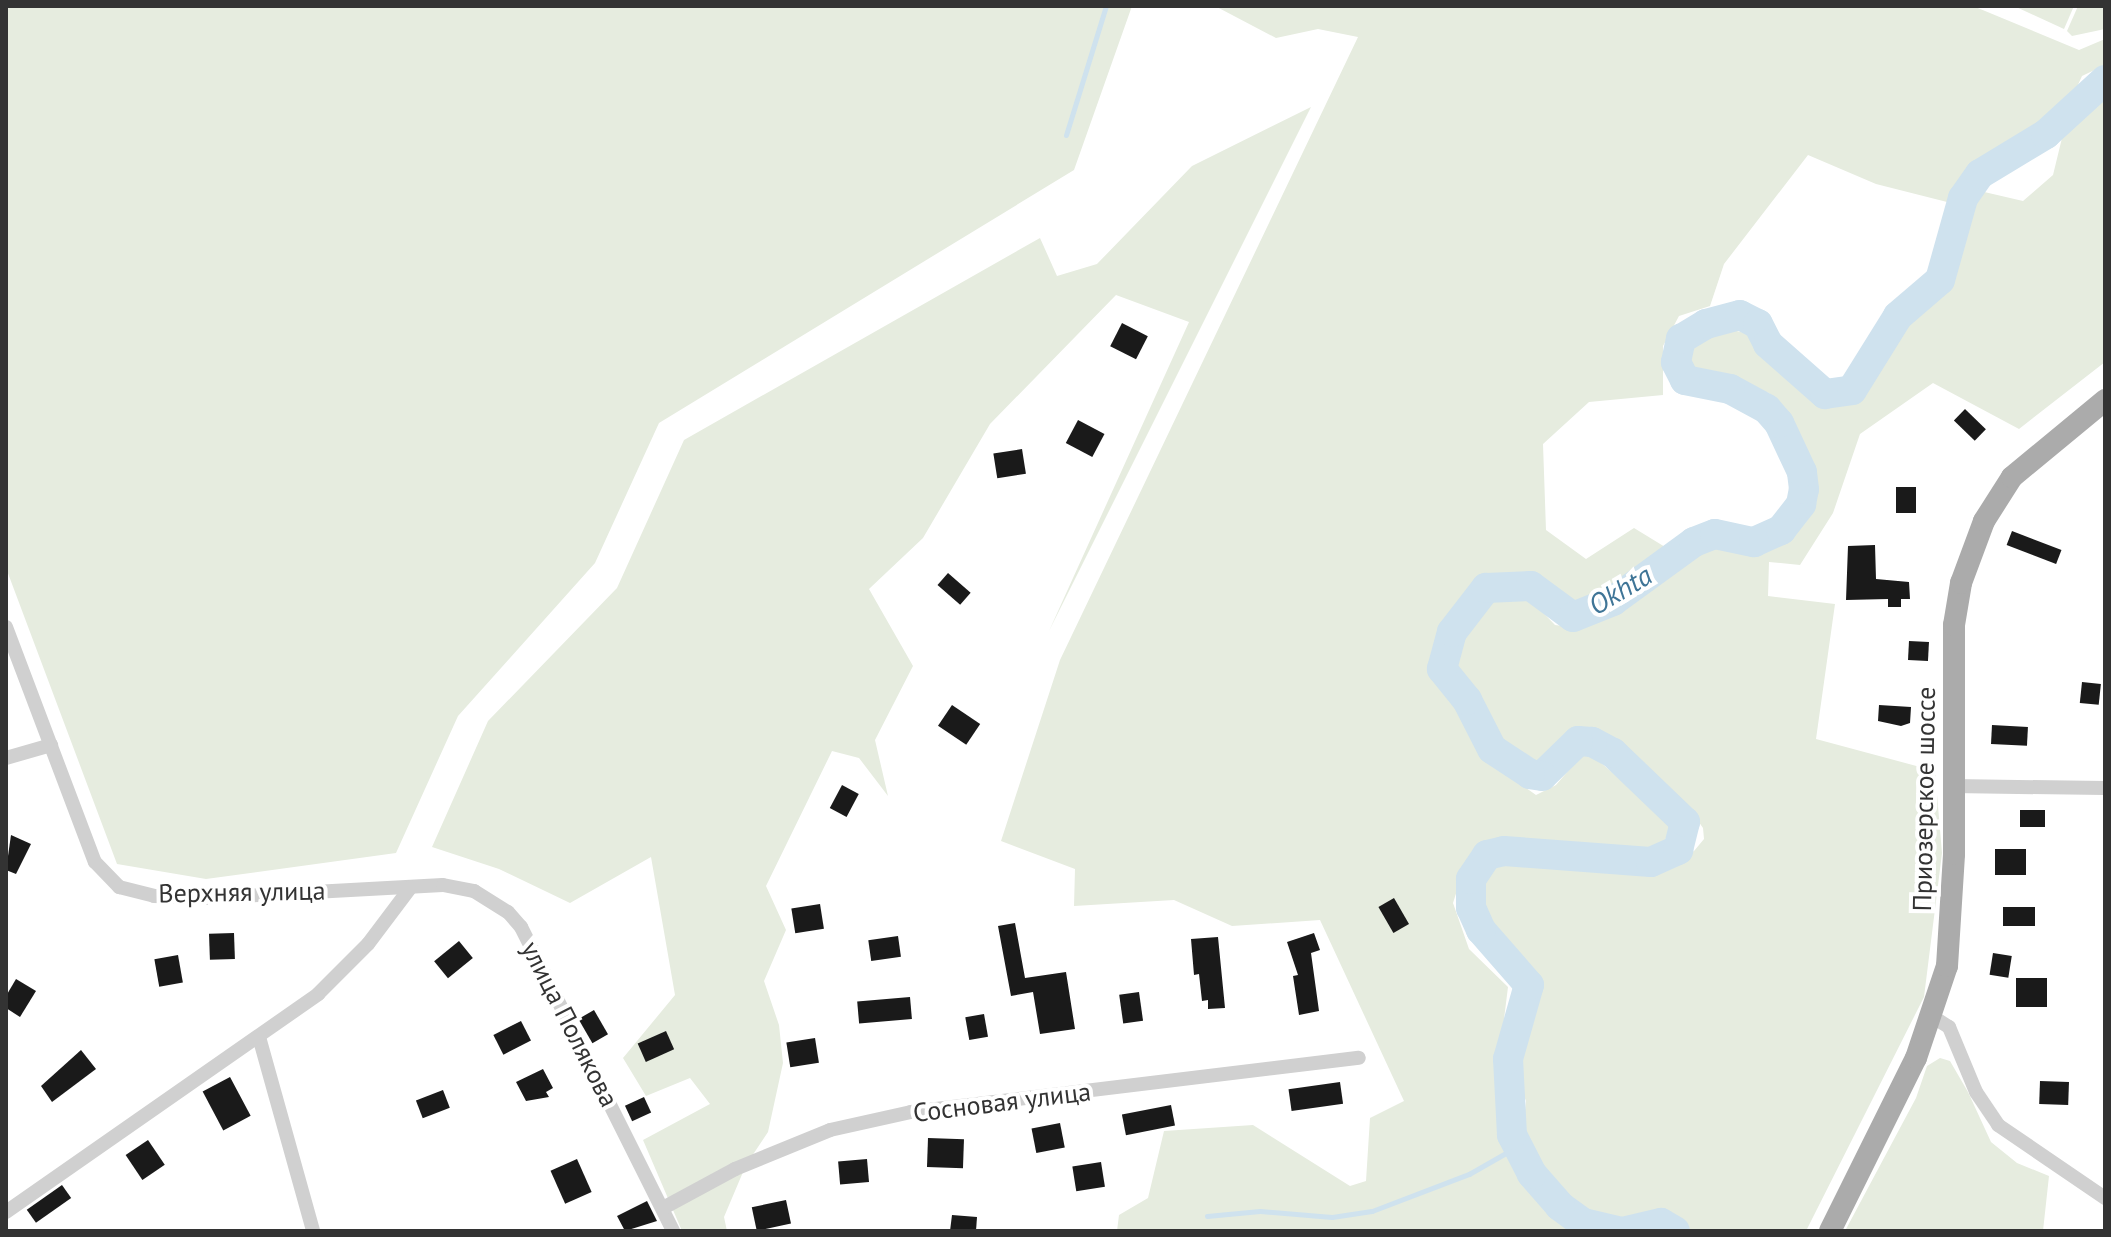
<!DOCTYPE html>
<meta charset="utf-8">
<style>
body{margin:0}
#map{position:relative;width:2111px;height:1237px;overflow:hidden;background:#fff;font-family:"PT Sans",sans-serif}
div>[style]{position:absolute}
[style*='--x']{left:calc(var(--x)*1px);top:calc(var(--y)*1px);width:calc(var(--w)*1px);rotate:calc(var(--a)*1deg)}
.green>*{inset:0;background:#e6ecdf}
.stream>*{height:5px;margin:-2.5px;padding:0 2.5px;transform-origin:2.5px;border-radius:2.5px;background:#cfe2ee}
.river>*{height:30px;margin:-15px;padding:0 15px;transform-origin:15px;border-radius:15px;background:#cfe2ee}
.building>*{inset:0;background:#1a1a1a;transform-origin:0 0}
.street>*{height:14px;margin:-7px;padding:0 7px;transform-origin:7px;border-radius:7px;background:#d0d0d0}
.primary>*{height:22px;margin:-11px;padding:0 11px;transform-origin:11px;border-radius:11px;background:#ababab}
span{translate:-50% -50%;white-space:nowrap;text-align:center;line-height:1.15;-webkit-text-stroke:8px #fff;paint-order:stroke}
.street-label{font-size:26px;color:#333}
.water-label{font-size:28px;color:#3f7597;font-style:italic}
.frame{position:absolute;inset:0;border:8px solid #333;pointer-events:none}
</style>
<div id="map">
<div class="green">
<div style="clip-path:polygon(6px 6px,1132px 6px,1074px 170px,659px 423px,595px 563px,458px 716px,396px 853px,206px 879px,117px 864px,6px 568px)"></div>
<div style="clip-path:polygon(1215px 6px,1973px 6px,2079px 50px,2105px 39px,2105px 65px,2082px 76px,2065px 113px,1974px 165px,1951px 203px,1876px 184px,1808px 155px,1724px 264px,1710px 306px,1679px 316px,1663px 346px,1663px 395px,1589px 402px,1543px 444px,1546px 530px,1586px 559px,1634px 528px,1670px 550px,1579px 609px,1523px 573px,1484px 580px,1445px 631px,1433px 673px,1457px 704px,1484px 758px,1536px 795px,1556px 785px,1582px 755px,1592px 755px,1674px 826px,1660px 847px,1640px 853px,1498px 838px,1467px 859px,1453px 903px,1469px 949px,1508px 987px,1499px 1059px,1502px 1135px,1522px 1181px,1550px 1212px,1579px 1231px,1117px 1231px,1119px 1215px,1148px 1198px,1164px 1131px,1253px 1125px,1350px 1186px,1366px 1181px,1370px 1118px,1404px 1101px,1320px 920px,1232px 926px,1174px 900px,1074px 906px,1075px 869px,1001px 841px,1060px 660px,1358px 37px,1318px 29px,1276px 38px)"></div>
<div style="clip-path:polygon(2014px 6px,2074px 6px,2064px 29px)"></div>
<div style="clip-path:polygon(2078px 6px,2105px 6px,2105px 29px,2072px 36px,2067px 31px)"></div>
<div style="clip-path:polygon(2105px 97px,2105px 362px,2019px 429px,1933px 383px,1860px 434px,1833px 513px,1800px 565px,1769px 562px,1768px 596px,1835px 604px,1816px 739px,1935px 771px,1942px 853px,1924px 997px,1806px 1231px,1689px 1231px,1676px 1216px,1631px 1221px,1590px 1214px,1560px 1195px,1538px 1171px,1523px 1128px,1526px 1101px,1518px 1080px,1540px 984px,1531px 967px,1490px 924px,1481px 903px,1486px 867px,1496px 859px,1537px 859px,1656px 873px,1694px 851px,1704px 839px,1703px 828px,1689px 808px,1615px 739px,1590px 727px,1577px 729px,1543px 763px,1513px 754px,1455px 667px,1463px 629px,1492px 596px,1504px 592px,1530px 599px,1555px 625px,1577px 628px,1601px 619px,1672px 572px,1699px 547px,1718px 542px,1752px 550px,1798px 531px,1816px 500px,1792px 421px,1769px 393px,1687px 371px,1686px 346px,1724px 328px,1745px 333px,1811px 401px,1833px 405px,1856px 397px,1902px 323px,1946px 285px,1960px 253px,1969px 209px,1980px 191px,2023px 201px,2053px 175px,2062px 138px)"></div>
<div style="clip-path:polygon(1311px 107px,1049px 631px,1189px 322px,1116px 295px,990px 424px,923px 538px,869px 589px,913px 666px,875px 740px,888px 796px,859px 758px,832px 751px,766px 886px,786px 930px,764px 981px,779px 1025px,783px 1063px,768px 1132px,746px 1165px,724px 1217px,727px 1231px,682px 1231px,643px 1140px,710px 1104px,690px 1078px,646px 1096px,623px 1058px,675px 995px,651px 857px,570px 903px,499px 869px,432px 847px,488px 721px,617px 588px,684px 440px,1040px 238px,1057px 276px,1097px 264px,1192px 166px)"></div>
<div style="clip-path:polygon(1940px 1058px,1950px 1061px,1968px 1092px,1991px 1142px,2017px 1163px,2049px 1176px,2043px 1231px,1845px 1231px,1916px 1098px,1927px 1066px)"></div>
</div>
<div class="stream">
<div style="--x:1066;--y:135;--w:135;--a:-72.8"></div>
<div style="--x:1207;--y:1216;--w:53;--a:-5.4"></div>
<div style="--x:1260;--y:1211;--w:72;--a:4.8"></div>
<div style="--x:1332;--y:1217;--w:40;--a:-8.5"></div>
<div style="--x:1372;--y:1211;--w:104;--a:-20.9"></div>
<div style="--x:1469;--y:1174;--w:56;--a:-29.7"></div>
</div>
<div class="river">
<div style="--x:1618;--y:1231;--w:36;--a:-167"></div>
<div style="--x:1583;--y:1223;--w:29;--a:-144"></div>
<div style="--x:1560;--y:1206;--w:43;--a:-131.2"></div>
<div style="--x:1532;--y:1174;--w:44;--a:-117.1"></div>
<div style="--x:1512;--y:1135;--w:76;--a:-93"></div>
<div style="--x:1508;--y:1059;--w:77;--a:-74.2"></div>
<div style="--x:1529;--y:985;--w:73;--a:-131.1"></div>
<div style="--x:1481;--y:930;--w:24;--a:-114"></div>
<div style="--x:1471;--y:908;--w:29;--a:-90"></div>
<div style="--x:1471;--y:879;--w:29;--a:-56"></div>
<div style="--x:1487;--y:855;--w:17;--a:-13"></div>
<div style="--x:1504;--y:851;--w:147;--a:4.3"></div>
<div style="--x:1651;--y:862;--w:30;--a:-24"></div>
<div style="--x:1678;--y:850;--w:29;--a:-76"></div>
<div style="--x:1685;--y:822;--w:100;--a:-136.2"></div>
<div style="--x:1613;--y:753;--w:24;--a:-152"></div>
<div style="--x:1592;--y:742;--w:14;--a:-176"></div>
<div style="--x:1578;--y:741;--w:50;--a:135.8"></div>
<div style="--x:1542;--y:776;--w:12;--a:-171"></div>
<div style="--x:1530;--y:774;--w:45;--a:-146.7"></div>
<div style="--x:1492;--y:749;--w:55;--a:-117"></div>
<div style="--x:1467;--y:700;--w:40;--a:-129"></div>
<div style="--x:1442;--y:669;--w:38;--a:-75"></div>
<div style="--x:1452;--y:632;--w:56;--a:-52.3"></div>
<div style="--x:1486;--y:588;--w:45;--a:-2.5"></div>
<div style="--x:1531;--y:586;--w:52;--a:36.4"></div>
<div style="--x:1573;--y:617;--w:43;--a:-21.8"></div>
<div style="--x:1613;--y:601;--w:100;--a:-36.1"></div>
<div style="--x:1694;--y:542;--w:22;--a:-21"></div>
<div style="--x:1715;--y:534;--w:40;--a:12"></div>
<div style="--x:1754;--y:542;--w:30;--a:-24"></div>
<div style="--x:1781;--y:530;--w:33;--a:-52"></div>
<div style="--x:1801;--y:504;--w:15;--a:-79"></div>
<div style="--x:1804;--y:489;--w:17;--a:-97"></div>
<div style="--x:1802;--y:472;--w:54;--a:-115.1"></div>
<div style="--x:1779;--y:423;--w:18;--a:-131"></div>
<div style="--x:1767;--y:409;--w:42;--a:-151.6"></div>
<div style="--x:1730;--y:389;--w:46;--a:-168.7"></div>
<div style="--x:1685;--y:380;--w:20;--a:-117"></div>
<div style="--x:1676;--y:362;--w:24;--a:-78"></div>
<div style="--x:1681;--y:339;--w:29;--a:-31"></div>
<div style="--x:1706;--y:324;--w:35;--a:-15"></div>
<div style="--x:1740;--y:315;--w:20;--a:27"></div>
<div style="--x:1758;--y:324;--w:22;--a:63"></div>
<div style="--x:1768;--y:344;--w:76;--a:41.3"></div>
<div style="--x:1825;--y:394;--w:27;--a:-8"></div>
<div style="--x:1852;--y:390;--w:87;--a:-58.1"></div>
<div style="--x:1898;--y:316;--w:55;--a:-40.6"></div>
<div style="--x:1940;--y:280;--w:85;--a:-74.3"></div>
<div style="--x:1963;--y:198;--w:29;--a:-55"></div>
<div style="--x:1980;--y:174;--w:77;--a:-31.2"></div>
<div style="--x:2046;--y:134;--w:80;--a:-42.5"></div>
<div style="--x:1626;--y:1231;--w:36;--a:-13"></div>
<div style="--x:1661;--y:1223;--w:16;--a:30"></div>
</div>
<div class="building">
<div style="left:1122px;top:323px;width:29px;height:26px;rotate:27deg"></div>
<div style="left:1965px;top:409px;width:29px;height:16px;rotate:44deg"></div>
<div style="left:1078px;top:420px;width:30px;height:26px;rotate:28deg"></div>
<div style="left:1022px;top:449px;width:25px;height:29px;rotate:81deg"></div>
<div style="left:1896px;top:487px;width:20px;height:26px"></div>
<div style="left:2012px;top:531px;width:53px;height:15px;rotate:21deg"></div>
<div style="clip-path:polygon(1875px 545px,1876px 579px,1909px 582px,1910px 599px,1901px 599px,1901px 607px,1888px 607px,1888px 599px,1846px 600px,1848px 546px)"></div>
<div style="left:948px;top:573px;width:30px;height:16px;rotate:41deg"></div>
<div style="left:1909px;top:641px;width:20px;height:19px;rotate:3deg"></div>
<div style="left:2082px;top:682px;width:19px;height:21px;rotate:6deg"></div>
<div style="left:952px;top:705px;width:34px;height:25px;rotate:34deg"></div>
<div style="clip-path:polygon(1879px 705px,1911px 707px,1910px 723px,1901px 726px,1878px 721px)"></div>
<div style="left:1992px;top:725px;width:36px;height:19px;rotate:3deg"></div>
<div style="left:842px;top:785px;width:19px;height:26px;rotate:28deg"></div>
<div style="left:2045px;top:810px;width:17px;height:25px;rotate:90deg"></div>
<div style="clip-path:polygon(11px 835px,31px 844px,16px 874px,6px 870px)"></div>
<div style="left:2026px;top:849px;width:26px;height:31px;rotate:90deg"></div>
<div style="left:1394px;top:898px;width:30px;height:18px;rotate:60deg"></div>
<div style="left:820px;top:904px;width:25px;height:29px;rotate:81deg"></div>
<div style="left:2003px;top:907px;width:32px;height:19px"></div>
<div style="clip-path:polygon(1015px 923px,1025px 978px,1066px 972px,1075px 1029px,1040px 1034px,1033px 992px,1011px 996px,998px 926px)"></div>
<div style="left:234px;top:933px;width:26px;height:25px;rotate:88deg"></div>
<div style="clip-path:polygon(1314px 933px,1320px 950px,1311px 953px,1319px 1011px,1299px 1015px,1293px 976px,1298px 975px,1287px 942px)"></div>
<div style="left:898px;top:936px;width:21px;height:30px;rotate:82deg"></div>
<div style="clip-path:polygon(1218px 937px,1225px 1008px,1208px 1009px,1208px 1000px,1202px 1001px,1199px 974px,1194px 975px,1191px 939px)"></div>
<div style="left:459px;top:941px;width:22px;height:32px;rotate:51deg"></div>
<div style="left:1993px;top:953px;width:19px;height:22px;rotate:9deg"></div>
<div style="left:178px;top:955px;width:28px;height:24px;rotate:80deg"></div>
<div style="left:2016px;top:978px;width:31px;height:29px"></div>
<div style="clip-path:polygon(16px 979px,36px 991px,20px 1017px,6px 1008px,6px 996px)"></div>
<div style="left:1139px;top:992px;width:29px;height:20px;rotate:82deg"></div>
<div style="left:910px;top:997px;width:22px;height:53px;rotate:85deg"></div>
<div style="left:594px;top:1010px;width:28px;height:18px;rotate:60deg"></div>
<div style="left:984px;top:1014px;width:23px;height:19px;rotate:80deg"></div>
<div style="left:521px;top:1021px;width:22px;height:31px;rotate:63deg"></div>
<div style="left:666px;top:1031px;width:20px;height:31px;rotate:66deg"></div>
<div style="left:815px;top:1038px;width:25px;height:29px;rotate:81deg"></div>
<div style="clip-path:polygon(81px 1050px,96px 1069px,52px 1102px,41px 1086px)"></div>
<div style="clip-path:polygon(543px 1069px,553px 1088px,546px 1092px,549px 1097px,526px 1101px,516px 1082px)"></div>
<div style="left:230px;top:1077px;width:44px;height:31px;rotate:62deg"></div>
<div style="left:2040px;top:1081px;width:29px;height:23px;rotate:2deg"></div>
<div style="left:1340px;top:1082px;width:22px;height:52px;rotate:82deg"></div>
<div style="left:443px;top:1090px;width:19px;height:29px;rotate:69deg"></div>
<div style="left:644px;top:1097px;width:17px;height:21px;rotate:65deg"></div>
<div style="left:1171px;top:1105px;width:21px;height:50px;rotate:79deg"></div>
<div style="left:1060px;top:1123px;width:25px;height:29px;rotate:79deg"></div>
<div style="left:928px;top:1138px;width:36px;height:29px;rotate:2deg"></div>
<div style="left:148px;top:1140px;width:30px;height:27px;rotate:56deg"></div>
<div style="left:577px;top:1159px;width:36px;height:29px;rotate:66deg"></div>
<div style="left:867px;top:1159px;width:23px;height:29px;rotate:85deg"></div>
<div style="left:1101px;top:1162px;width:25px;height:29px;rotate:81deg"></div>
<div style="left:62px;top:1185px;width:16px;height:43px;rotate:55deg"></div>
<div style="left:786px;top:1200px;width:24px;height:35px;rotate:78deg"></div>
<div style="clip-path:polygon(647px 1201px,657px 1221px,625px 1231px,617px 1216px)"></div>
<div style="clip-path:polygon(952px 1215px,977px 1217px,976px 1231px,950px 1231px)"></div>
</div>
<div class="street">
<div style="--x:6;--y:627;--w:251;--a:69.3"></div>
<div style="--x:95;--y:862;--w:35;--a:46"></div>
<div style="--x:119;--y:887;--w:36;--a:14"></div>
<div style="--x:154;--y:896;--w:50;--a:2.3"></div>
<div style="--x:204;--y:898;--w:239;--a:-3.1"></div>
<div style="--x:443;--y:885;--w:32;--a:11"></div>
<div style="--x:474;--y:891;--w:40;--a:32"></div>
<div style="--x:508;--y:912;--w:20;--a:49"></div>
<div style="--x:521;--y:927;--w:340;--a:63.4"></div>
<div style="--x:6;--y:758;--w:47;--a:-16.1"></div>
<div style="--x:1953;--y:786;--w:152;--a:0.8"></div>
<div style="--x:1933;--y:1017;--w:19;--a:32"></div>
<div style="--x:1949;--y:1027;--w:70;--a:67.4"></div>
<div style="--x:1976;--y:1092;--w:40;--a:56"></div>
<div style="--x:1998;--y:1125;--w:130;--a:34.3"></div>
<div style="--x:259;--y:1037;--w:201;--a:74.4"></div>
<div style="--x:663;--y:1208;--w:82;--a:-28.4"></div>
<div style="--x:735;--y:1169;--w:103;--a:-22.3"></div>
<div style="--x:830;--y:1130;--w:83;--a:-12.5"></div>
<div style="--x:911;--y:1112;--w:451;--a:-6.9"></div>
<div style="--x:6;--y:1212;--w:381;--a:-34.9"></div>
<div style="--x:318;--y:994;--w:71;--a:-45"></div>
<div style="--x:368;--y:944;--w:71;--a:-53"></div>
</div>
<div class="primary">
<div style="--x:1830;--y:1231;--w:193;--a:-63.6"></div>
<div style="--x:1916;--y:1058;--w:97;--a:-71.4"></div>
<div style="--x:1947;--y:966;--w:112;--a:-86.4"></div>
<div style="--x:1954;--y:854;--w:229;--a:-90"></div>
<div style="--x:1954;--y:625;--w:43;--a:-80.5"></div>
<div style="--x:1961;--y:583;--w:66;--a:-69.6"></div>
<div style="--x:1984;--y:521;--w:52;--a:-57.5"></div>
<div style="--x:2012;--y:477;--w:121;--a:-39.6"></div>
</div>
<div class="street-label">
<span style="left:1924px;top:799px;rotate:-89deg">Приозерское шоссе</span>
<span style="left:242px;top:892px;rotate:-1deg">Верхняя улица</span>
<span style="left:570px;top:1024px;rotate:63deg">улица Полякова</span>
<span style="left:1002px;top:1102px;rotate:-7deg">Сосновая улица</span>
</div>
<div class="water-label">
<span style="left:1620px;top:590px;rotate:-31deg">Okhta</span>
</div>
<div class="frame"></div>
</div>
